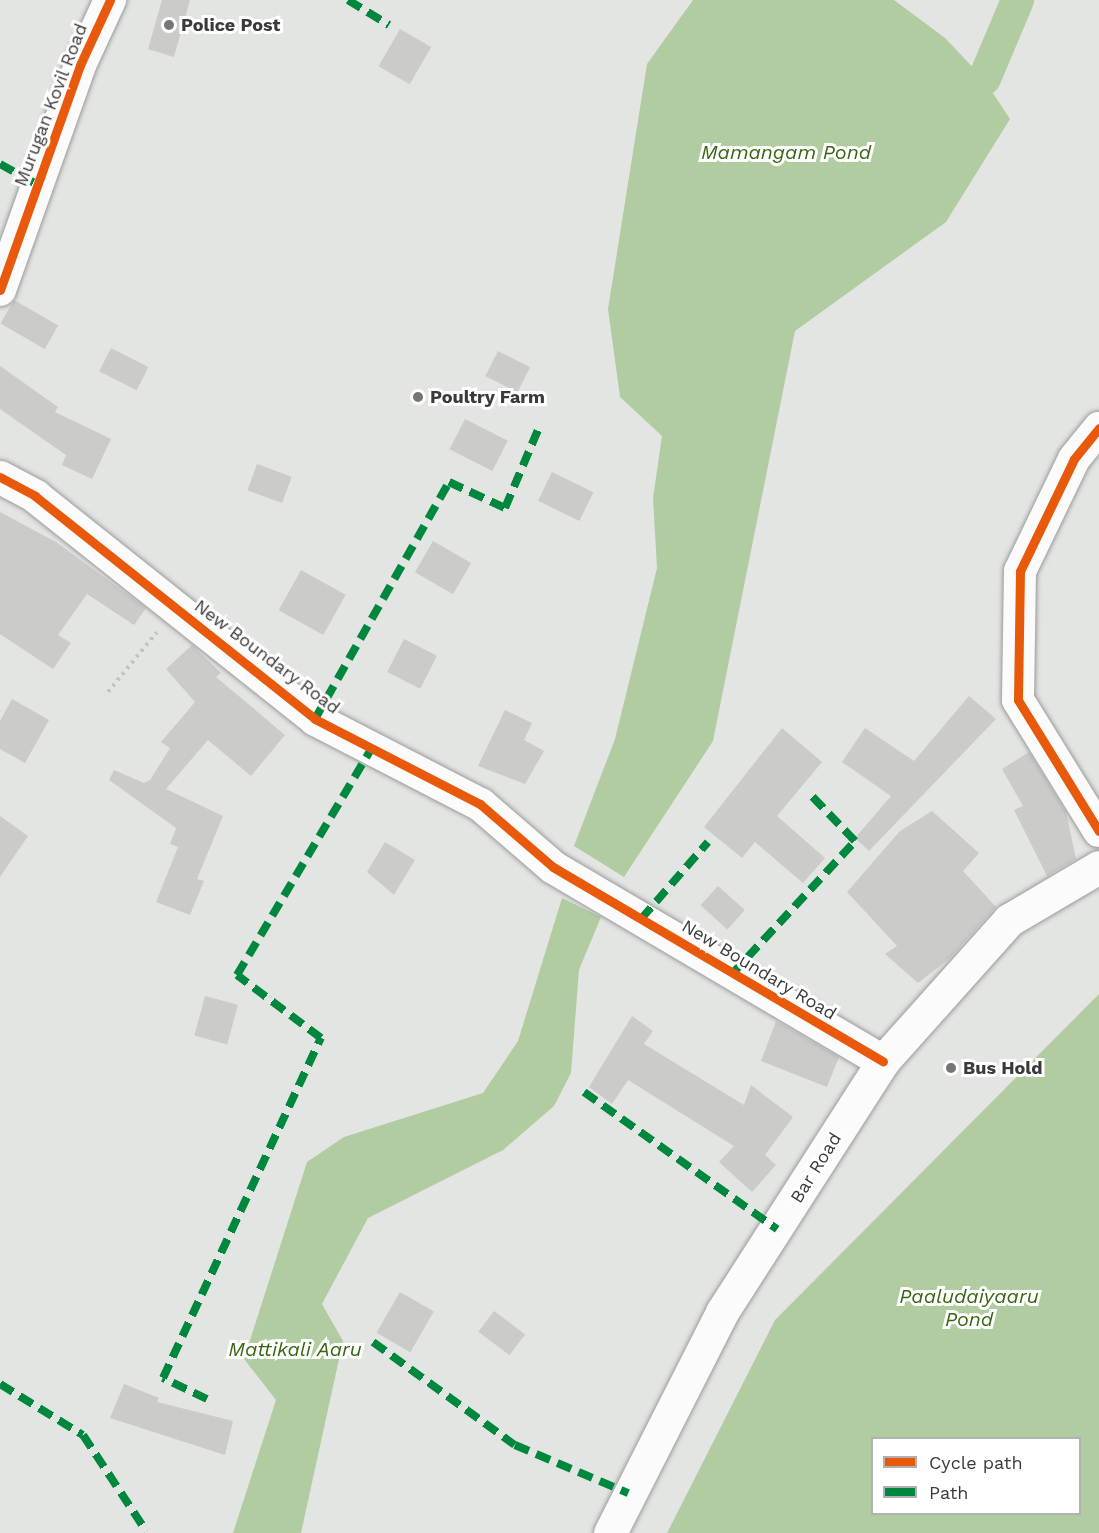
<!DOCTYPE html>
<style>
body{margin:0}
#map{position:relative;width:1099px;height:1533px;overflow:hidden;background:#e3e5e2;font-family:"Work Sans",sans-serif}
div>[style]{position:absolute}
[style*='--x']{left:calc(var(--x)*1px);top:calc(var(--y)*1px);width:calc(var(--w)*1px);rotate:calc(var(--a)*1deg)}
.water>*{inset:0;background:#b2cca2}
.canal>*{height:33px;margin:-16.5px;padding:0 16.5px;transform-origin:16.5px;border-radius:16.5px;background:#b2cca2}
.building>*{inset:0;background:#cbccca;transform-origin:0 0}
.path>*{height:4px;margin-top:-2px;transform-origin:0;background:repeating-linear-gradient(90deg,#c2c3c2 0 3px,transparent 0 7.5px)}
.roads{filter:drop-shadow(0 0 2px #9b9c9a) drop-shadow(0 0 2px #9b9c9a)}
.minor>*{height:32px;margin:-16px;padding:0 16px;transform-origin:16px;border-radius:16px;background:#fbfbfb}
.tertiary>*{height:33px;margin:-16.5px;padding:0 16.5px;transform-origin:16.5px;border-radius:16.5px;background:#fbfbfb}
.primary>*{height:33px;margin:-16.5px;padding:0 16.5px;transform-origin:16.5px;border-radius:16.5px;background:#fbfbfb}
.quiet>*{height:8px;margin-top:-4px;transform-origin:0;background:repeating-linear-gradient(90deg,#00873e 0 15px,transparent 0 23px)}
.cycleway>*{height:9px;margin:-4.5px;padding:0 4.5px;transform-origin:4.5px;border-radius:4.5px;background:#e8590c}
.dots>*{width:16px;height:16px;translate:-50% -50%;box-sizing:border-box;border:3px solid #fff;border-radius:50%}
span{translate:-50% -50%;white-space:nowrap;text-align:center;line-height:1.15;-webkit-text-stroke:6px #fff;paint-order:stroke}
.poi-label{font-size:18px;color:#3a3b39;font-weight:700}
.left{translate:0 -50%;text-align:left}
.street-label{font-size:18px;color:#3a3b39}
.water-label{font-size:20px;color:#396512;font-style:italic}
.legend{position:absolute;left:871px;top:1437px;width:210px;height:78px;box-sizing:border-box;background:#fff;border:2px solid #b0b1b0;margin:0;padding:8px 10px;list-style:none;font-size:18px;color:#3a3b39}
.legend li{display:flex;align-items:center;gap:12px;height:30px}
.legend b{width:30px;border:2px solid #b0b1b0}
</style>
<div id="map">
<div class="water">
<div style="clip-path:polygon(693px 0,894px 0,945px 38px,983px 78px,1010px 119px,946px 222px,795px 331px,713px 741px,624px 877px,574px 846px,615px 739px,657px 568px,653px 498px,662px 436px,620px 397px,608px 309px,647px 64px)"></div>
<div style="clip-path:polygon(562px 898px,601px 917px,579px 970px,571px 1073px,554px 1106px,503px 1150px,368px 1218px,322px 1304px,343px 1341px,301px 1533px,233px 1533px,276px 1400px,244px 1359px,307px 1162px,344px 1137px,483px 1093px,518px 1041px)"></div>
<div style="clip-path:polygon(evenodd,1099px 994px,1099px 1533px,667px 1533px,775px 1320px,1099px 994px,872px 1438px,1080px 1438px,1080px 1514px,872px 1514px,872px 1438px)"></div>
</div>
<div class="canal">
<div style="--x:984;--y:78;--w:85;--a:-67.1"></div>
</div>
<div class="building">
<div style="clip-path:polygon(162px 0,190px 0,174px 57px,148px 49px)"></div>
<div style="left:400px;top:29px;width:36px;height:43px;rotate:30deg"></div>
<div style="left:14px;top:300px;width:51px;height:27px;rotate:30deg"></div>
<div style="left:111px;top:348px;width:42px;height:26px;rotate:27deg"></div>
<div style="left:498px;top:351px;width:36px;height:28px;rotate:27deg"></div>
<div style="clip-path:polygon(0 366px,58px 407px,55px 412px,111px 439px,92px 479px,62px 465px,66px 455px,0 409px)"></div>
<div style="left:465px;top:419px;width:48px;height:34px;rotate:27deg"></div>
<div style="left:257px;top:464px;width:37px;height:28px;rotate:20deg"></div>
<div style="left:552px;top:472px;width:46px;height:32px;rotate:26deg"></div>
<div style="clip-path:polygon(0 512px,56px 542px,146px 608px,134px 625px,87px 594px,58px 635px,71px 643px,53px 669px,0 634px)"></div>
<div style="left:433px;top:541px;width:44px;height:36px;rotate:30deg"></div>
<div style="left:301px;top:570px;width:51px;height:46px;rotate:29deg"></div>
<div style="left:404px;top:639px;width:37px;height:37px;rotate:27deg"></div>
<div style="clip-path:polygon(192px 645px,221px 673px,216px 677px,285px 735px,251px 776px,208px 740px,166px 789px,223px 816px,197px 879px,204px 881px,190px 915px,156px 902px,178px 847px,170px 844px,176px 828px,109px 780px,114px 770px,144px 783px,150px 780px,170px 748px,161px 742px,195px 702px,166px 669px)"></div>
<div style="clip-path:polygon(969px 696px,996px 719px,869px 851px,855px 838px,891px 796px,842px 762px,865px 728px,914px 761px)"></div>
<div style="clip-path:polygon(12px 699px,49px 720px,25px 763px,0 749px,0 721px)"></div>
<div style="clip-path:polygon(505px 710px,532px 723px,524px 740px,544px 751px,525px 784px,478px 766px)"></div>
<div style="clip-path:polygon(782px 728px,822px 762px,777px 816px,825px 858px,803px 883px,755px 842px,742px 858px,704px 827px)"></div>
<div style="clip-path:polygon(1029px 752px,1066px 812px,1076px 859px,1047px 876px,1014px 810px,1023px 806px,1002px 769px)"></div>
<div style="clip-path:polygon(932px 811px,979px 853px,963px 871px,996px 907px,949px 959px,918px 983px,885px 954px,897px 946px,847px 892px,900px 831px)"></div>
<div style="clip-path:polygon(0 816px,28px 836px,0 877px)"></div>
<div style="clip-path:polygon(385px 842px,415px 860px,394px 895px,367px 872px)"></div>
<div style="left:718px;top:886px;width:36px;height:26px;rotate:42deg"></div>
<div style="left:205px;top:996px;width:34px;height:41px;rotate:15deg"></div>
<div style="clip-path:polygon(632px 1016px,653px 1031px,644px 1044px,744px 1105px,751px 1085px,793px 1117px,765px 1155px,776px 1165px,752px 1192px,719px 1162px,734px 1146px,628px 1080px,612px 1104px,589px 1087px)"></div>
<div style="clip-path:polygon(776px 1021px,839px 1057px,827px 1087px,761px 1061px)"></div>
<div style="left:400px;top:1292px;width:39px;height:47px;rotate:30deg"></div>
<div style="left:494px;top:1311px;width:39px;height:26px;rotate:37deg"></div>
<div style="clip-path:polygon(124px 1384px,159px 1398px,157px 1402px,233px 1421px,225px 1455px,110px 1418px)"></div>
</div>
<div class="path">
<div style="--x:108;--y:692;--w:77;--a:-50.8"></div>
</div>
<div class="roads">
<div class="minor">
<div style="--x:0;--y:290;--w:239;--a:-70.4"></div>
<div style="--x:80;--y:65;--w:72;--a:-65.2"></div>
<div style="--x:1099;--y:428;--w:40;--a:129"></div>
<div style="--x:1074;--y:459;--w:124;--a:115.7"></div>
<div style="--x:1020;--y:571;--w:129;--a:90.9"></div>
<div style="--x:1018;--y:700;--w:154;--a:58.3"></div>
</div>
<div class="tertiary">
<div style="--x:0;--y:477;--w:40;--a:28"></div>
<div style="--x:35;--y:496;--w:358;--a:38.5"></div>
<div style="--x:315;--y:719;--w:186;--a:27.3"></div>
<div style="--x:480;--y:804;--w:96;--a:40.8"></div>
<div style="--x:553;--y:867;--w:383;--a:30.5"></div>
</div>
<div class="primary">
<div style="--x:610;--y:1533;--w:248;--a:-63.1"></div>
<div style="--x:722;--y:1312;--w:298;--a:-57.3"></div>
<div style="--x:883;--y:1061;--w:189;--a:-48.2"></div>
<div style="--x:1009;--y:920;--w:104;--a:-30.5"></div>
</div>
</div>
<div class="quiet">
<div style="--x:348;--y:0;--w:48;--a:31.4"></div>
<div style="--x:0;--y:164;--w:43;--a:28.9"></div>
<div style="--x:315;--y:719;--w:272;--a:-60.5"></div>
<div style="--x:449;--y:482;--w:62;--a:24.9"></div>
<div style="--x:505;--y:508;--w:90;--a:-67.1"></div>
<div style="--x:641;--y:919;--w:102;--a:-49"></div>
<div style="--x:732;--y:974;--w:181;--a:-47.2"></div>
<div style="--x:855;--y:841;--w:66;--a:-133.8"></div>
<div style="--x:584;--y:1092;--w:237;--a:35.4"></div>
<div style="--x:373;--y:1342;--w:175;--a:36"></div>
<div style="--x:515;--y:1445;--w:123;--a:23"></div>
<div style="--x:0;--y:1384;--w:97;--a:31.6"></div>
<div style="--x:83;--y:1435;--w:115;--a:56.7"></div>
<div style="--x:207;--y:1399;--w:49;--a:-154.5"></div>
<div style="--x:163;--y:1378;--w:375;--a:-65.1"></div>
<div style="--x:321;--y:1038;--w:105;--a:-143.1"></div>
<div style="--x:237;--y:975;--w:264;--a:-59.3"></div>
</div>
<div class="cycleway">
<div style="--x:0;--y:290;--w:239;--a:-70.4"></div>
<div style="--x:80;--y:65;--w:72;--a:-65.2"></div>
<div style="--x:1099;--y:428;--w:40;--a:129"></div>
<div style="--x:1074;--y:459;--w:124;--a:115.7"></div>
<div style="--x:1020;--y:571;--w:129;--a:90.9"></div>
<div style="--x:1018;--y:700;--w:154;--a:58.3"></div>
<div style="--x:0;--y:477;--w:40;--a:28"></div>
<div style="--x:35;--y:496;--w:358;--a:38.5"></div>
<div style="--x:315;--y:719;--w:186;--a:27.3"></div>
<div style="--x:480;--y:804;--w:96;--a:40.8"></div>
<div style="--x:553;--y:867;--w:383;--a:30.5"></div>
</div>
<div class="dots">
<div style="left:169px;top:25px;background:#757674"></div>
<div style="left:418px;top:397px;background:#757674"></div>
<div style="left:951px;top:1068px;background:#757674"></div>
</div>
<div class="poi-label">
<span class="left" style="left:181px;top:25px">Police Post</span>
<span class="left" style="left:430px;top:397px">Poultry Farm</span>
<span class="left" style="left:963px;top:1068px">Bus Hold</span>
</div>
<div class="street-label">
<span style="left:51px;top:105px;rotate:-69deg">Murugan Kovil Road</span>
<span style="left:267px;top:657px;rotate:37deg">New Boundary Road</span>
<span style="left:759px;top:970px;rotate:31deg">New Boundary Road</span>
<span style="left:816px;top:1168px;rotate:-58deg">Bar Road</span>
</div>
<div class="water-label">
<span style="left:786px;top:152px">Mamangam Pond</span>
<span style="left:969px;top:1308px">Paaludaiyaaru<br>Pond</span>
<span style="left:295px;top:1349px">Mattikali Aaru</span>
</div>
<ul class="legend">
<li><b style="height:8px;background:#e8590c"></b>Cycle path</li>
<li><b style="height:8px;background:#00873e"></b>Path</li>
</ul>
</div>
